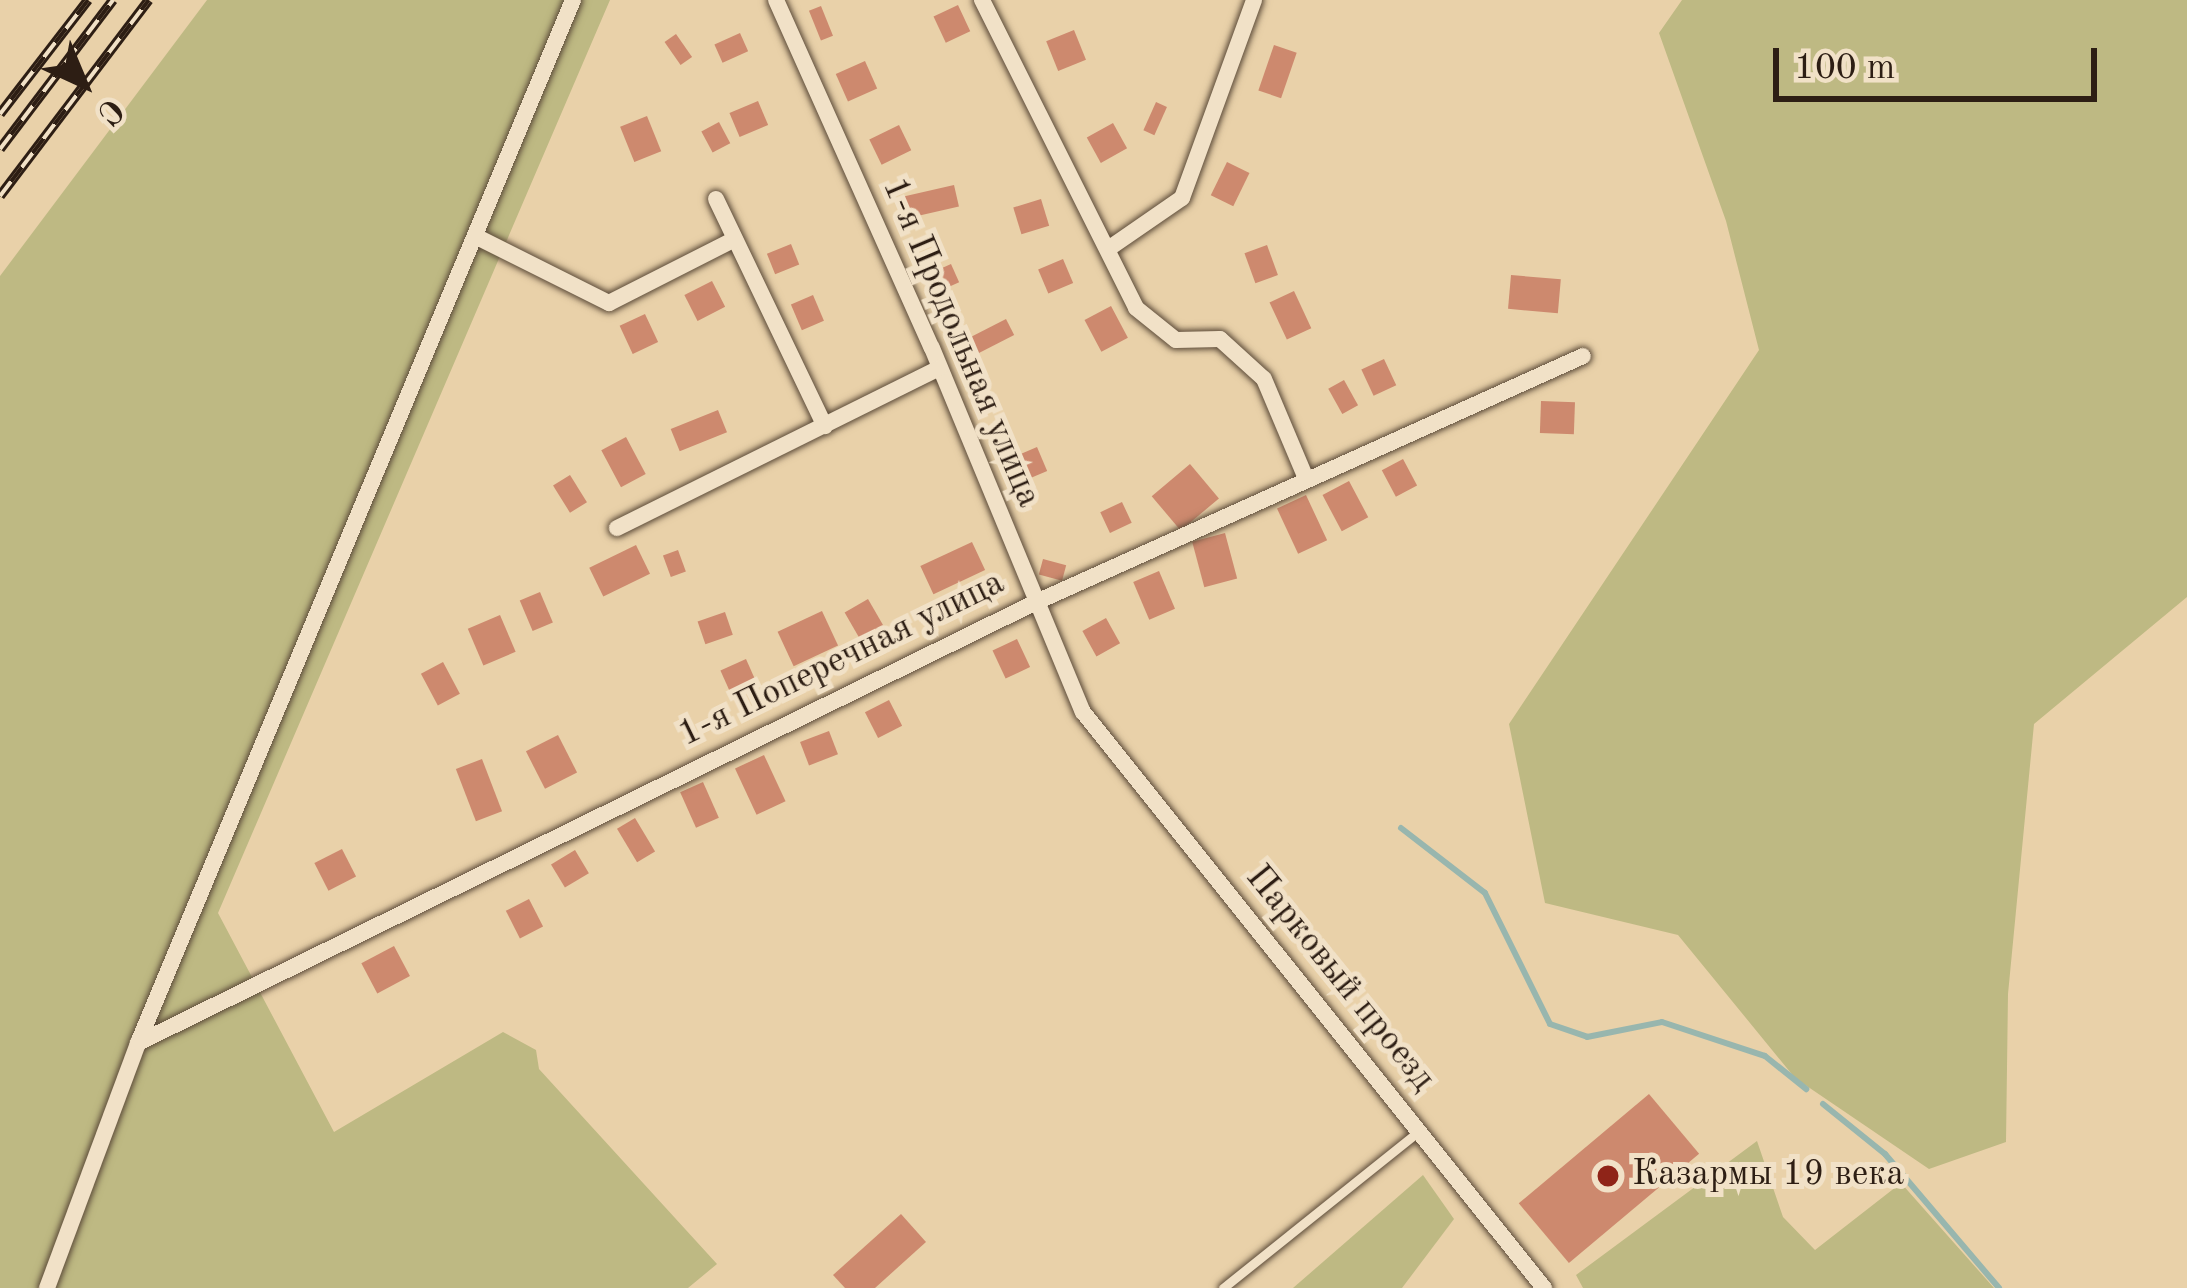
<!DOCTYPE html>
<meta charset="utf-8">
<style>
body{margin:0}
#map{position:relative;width:2187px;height:1288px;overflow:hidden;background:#e9d1a9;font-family:"Old Standard TT",serif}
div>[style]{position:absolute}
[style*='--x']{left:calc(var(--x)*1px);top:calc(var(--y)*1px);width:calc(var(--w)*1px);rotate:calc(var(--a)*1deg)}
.green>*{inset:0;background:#beb983}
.stream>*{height:6px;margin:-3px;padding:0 3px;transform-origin:3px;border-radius:3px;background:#98b6ae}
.building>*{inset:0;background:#cd896e;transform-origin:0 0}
.roads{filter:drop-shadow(0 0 3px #5c4b39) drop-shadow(0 0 3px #5c4b39)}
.service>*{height:9px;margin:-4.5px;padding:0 4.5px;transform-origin:4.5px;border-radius:4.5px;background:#f1e1c7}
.minor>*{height:16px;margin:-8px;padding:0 8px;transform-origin:8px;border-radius:8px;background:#f1e1c7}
.rail>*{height:10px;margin-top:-5px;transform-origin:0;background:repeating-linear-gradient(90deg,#f1e1c7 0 18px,#2d1e14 0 36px);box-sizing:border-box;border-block:3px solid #2d1e14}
.dots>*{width:33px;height:33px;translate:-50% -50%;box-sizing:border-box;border:6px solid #f1e1c7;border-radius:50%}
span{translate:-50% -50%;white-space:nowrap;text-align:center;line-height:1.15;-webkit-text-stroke:10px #f1e1c7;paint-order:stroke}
.street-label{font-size:36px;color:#2d1e14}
.poi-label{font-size:36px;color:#2d1e14}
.left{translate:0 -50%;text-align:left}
.north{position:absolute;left:24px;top:24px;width:120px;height:120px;-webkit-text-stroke:9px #f1e1c7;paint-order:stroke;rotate:136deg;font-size:33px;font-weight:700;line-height:48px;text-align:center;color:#2d1e14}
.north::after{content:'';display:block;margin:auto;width:42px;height:54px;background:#2d1e14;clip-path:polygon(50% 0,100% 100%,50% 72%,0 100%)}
.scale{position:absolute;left:1773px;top:48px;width:324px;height:54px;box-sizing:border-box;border:6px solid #2d1e14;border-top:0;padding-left:15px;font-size:36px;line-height:42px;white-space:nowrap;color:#2d1e14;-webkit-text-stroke:9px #f1e1c7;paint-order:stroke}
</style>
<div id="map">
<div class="green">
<div style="clip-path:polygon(207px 0,610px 0,218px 913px,334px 1132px,503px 1032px,536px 1050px,539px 1069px,717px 1264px,688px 1288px,0 1288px,0 276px)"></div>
<div style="clip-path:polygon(1682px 0,2187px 0,2187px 597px,2034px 724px,2008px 994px,2006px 1142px,1929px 1169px,1795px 1078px,1678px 935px,1545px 903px,1509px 724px,1759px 350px,1726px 221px,1659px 33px)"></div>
<div style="clip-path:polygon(1757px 1141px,1783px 1217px,1815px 1250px,1901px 1183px,1994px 1288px,1583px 1288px,1576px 1275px)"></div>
<div style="clip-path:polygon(1423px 1175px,1454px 1219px,1402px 1288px,1293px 1288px)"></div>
</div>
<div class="stream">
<div style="--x:1401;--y:828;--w:106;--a:37.7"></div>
<div style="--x:1485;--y:893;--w:146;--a:63.6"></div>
<div style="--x:1550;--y:1024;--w:39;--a:19"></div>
<div style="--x:1587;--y:1037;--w:76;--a:-11.3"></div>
<div style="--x:1662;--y:1022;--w:108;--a:18.3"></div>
<div style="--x:1765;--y:1056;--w:53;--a:38.8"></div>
<div style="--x:1823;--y:1104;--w:80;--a:38.9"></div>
<div style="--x:1885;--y:1154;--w:176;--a:49.6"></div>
</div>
<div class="building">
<div style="left:958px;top:5px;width:29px;height:27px;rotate:65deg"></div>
<div style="left:821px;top:6px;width:32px;height:13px;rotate:68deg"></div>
<div style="left:1074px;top:30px;width:32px;height:30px;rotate:68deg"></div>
<div style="left:740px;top:33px;width:20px;height:28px;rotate:66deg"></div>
<div style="left:676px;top:34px;width:28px;height:14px;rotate:55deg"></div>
<div style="left:1274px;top:45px;width:24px;height:48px;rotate:19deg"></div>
<div style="left:865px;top:61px;width:30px;height:32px;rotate:66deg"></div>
<div style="left:758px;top:101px;width:26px;height:31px;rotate:67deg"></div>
<div style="left:1156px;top:102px;width:12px;height:31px;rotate:24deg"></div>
<div style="left:647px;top:116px;width:38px;height:29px;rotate:68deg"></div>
<div style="left:719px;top:122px;width:24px;height:20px;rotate:62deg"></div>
<div style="left:1113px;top:123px;width:29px;height:30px;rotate:61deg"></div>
<div style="left:899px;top:125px;width:28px;height:33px;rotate:64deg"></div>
<div style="left:1227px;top:162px;width:25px;height:37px;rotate:26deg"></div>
<div style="left:954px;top:185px;width:22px;height:55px;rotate:77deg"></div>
<div style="left:1041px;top:199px;width:28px;height:29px;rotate:73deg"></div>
<div style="left:791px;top:244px;width:22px;height:26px;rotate:68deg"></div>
<div style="left:1267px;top:245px;width:32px;height:24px;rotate:70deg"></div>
<div style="left:1063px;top:259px;width:26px;height:27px;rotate:67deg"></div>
<div style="left:951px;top:264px;width:20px;height:25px;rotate:66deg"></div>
<div style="left:1511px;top:275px;width:50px;height:34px;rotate:5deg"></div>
<div style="left:712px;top:281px;width:29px;height:31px;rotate:63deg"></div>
<div style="left:1294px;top:291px;width:41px;height:27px;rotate:65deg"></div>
<div style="left:813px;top:295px;width:28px;height:24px;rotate:67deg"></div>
<div style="left:1111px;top:306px;width:36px;height:30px;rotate:62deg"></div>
<div style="left:645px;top:314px;width:31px;height:28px;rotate:65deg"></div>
<div style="left:1006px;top:319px;width:18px;height:56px;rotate:63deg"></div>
<div style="left:1384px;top:359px;width:29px;height:25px;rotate:65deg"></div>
<div style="left:1344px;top:380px;width:29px;height:18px;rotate:61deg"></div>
<div style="left:1541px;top:401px;width:34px;height:32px;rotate:2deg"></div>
<div style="left:718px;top:410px;width:24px;height:51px;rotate:68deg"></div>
<div style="left:626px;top:437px;width:42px;height:28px;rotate:62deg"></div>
<div style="left:1037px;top:447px;width:26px;height:27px;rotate:67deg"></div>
<div style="left:1403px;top:459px;width:30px;height:24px;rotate:62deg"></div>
<div style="left:1190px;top:464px;width:45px;height:50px;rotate:50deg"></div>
<div style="left:570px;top:475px;width:32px;height:20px;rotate:58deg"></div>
<div style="left:1349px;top:481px;width:41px;height:30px;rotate:62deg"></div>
<div style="left:1306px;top:495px;width:50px;height:32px;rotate:65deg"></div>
<div style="left:1122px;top:502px;width:23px;height:24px;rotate:65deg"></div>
<div style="left:1225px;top:533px;width:47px;height:34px;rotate:75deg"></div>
<div style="left:972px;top:542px;width:31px;height:57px;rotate:65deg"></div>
<div style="left:636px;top:545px;width:32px;height:52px;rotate:64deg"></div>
<div style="left:678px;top:550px;width:23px;height:16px;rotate:70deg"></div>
<div style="left:1043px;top:559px;width:24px;height:16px;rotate:15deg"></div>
<div style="left:1159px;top:571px;width:41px;height:28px;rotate:67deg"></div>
<div style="left:540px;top:592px;width:33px;height:22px;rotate:67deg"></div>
<div style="left:868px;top:599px;width:30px;height:27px;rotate:60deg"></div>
<div style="left:822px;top:611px;width:38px;height:49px;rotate:65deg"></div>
<div style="left:725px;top:612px;width:24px;height:29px;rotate:71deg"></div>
<div style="left:500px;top:615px;width:40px;height:35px;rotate:67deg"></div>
<div style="left:1106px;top:618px;width:29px;height:27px;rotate:61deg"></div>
<div style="left:1017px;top:639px;width:31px;height:27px;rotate:65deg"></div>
<div style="left:746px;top:659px;width:27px;height:28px;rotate:66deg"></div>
<div style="left:443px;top:662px;width:36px;height:25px;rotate:62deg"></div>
<div style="left:889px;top:700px;width:29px;height:27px;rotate:63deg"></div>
<div style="left:829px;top:731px;width:25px;height:31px;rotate:69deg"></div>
<div style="left:558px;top:735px;width:42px;height:36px;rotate:63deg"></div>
<div style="left:764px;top:755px;width:51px;height:32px;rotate:65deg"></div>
<div style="left:482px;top:759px;width:56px;height:28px;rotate:69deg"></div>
<div style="left:703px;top:782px;width:39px;height:25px;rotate:66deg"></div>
<div style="left:635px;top:818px;width:39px;height:21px;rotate:59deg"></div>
<div style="left:342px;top:849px;width:31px;height:31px;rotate:63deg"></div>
<div style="left:575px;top:850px;width:27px;height:28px;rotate:59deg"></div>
<div style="left:529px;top:899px;width:31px;height:26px;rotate:63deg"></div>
<div style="left:394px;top:946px;width:34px;height:37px;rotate:62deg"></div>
<div style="left:1649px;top:1094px;width:78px;height:170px;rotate:50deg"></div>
<div style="clip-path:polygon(901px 1214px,926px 1242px,875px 1288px,845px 1288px,833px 1275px)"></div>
</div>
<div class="roads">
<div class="service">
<div style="--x:1223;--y:1288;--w:251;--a:-38.7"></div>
</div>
<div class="minor">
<div style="--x:776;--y:0;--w:381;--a:65.9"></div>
<div style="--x:932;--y:348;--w:394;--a:67.5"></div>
<div style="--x:1083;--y:712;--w:738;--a:51.33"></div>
<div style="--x:982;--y:0;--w:344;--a:63.4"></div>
<div style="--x:1136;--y:308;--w:51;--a:38.7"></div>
<div style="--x:1176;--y:340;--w:44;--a:-1.3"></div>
<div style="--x:1220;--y:339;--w:59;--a:42.3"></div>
<div style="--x:1264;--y:379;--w:105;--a:67.1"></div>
<div style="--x:716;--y:199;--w:252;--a:64.4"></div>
<div style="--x:475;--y:236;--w:150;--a:26.6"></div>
<div style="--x:609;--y:303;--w:141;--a:-26.9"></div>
<div style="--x:1108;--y:249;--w:90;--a:-34.6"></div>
<div style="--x:1182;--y:198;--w:211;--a:-70"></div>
<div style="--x:617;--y:528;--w:360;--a:-26.4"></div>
<div style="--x:138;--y:1043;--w:996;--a:-26.15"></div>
<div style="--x:1032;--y:604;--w:604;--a:-24.23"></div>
<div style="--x:47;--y:1288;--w:261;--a:-69.6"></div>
<div style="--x:138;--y:1043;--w:1130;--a:-67.36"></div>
</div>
</div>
<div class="rail">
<div style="--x:0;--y:114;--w:144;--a:-52.3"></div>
<div style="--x:0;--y:149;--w:187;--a:-52.8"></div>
<div style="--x:0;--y:196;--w:246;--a:-52.8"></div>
</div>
<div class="dots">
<div style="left:1608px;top:1176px;background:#8f2418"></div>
</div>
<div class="street-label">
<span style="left:960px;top:343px;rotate:67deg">1-я Продольная улица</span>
<span style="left:842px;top:660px;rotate:-26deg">1-я Поперечная улица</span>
<span style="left:1339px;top:979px;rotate:51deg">Парковый проезд</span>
</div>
<div class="poi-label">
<span class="left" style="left:1632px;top:1176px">Казармы 19 века</span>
</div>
<div class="north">С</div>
<div class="scale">100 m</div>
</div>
